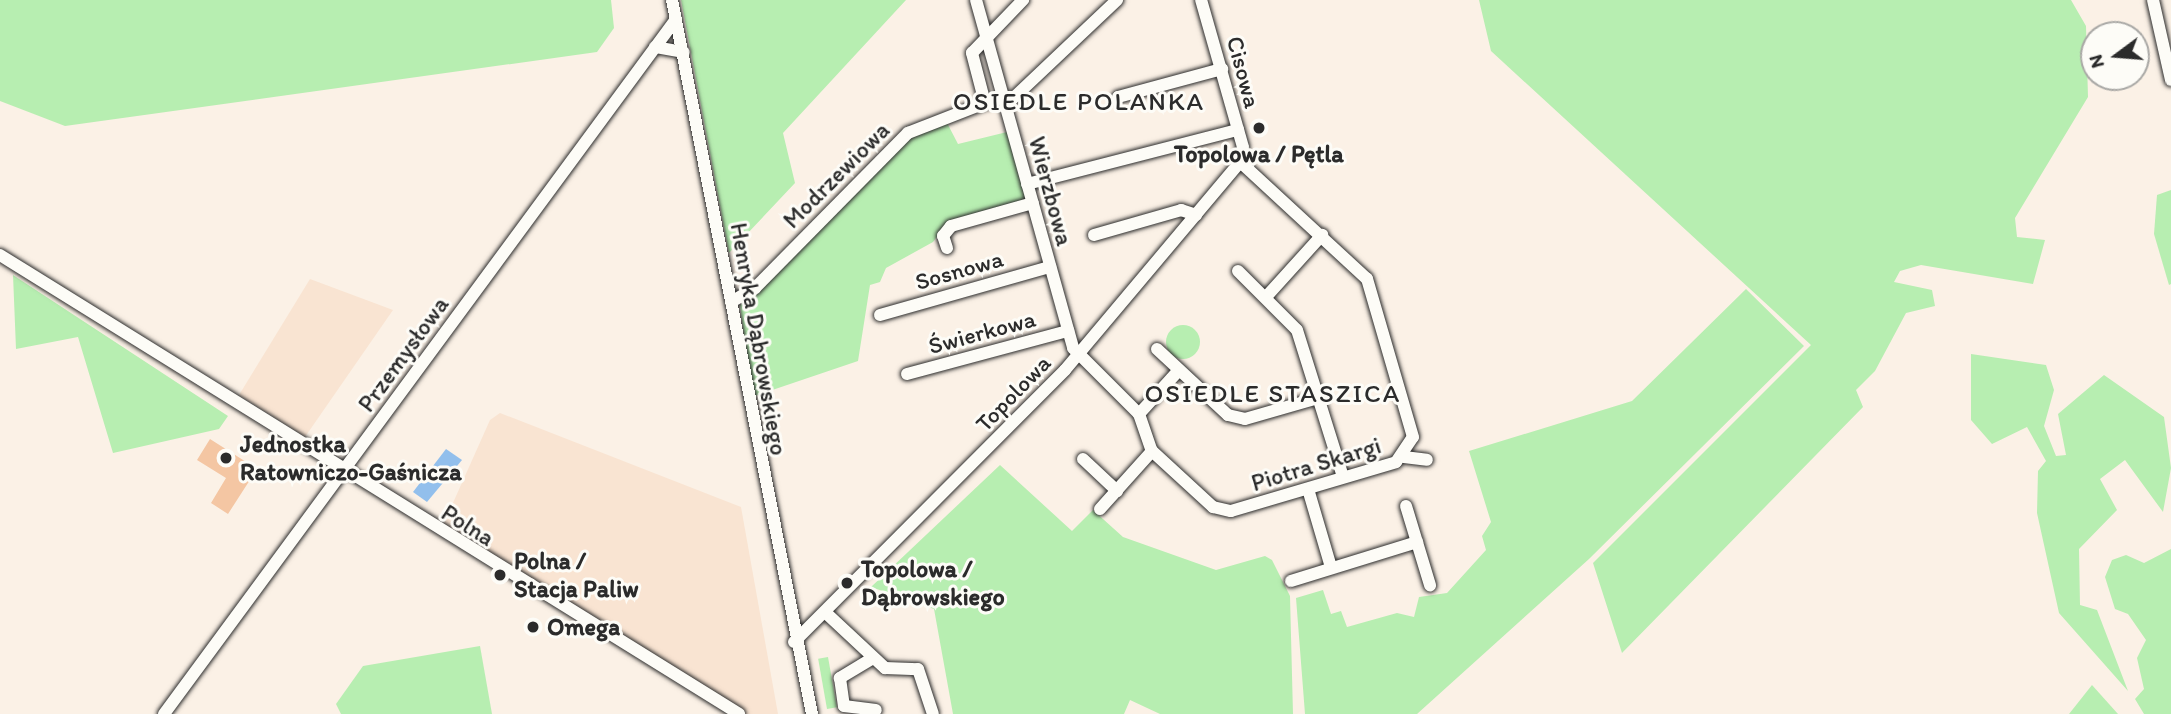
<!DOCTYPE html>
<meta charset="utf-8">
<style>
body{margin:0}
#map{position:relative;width:2171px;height:714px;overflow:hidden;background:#fbf1e6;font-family:Itim,sans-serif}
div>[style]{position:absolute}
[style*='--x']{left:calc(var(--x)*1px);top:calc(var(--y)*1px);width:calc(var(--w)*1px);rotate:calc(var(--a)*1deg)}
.built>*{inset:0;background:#f9e4d2}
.green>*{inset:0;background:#b7eeb1;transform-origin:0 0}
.round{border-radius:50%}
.water>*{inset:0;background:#92bfec}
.building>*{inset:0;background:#f4c6a3}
.roads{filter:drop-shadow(0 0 2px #2b2b2b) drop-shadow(0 0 2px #2b2b2b)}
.minor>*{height:12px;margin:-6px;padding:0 6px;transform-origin:6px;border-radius:6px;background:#fdfcf7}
.dots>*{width:19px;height:19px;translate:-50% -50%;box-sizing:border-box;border:4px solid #fdfcf7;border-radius:50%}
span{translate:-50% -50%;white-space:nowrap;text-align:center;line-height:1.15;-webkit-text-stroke:6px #fdfcf7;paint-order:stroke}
.street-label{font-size:24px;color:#2b2b2b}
.poi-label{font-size:24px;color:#2b2b2b;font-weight:700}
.left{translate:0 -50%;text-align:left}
.neighbourhood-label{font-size:26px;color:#2b2b2b;letter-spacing:2px}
.north{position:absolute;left:2080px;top:21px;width:70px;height:70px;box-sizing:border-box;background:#fdfcf7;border:2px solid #a9a8a5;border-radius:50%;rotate:254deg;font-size:19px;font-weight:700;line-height:28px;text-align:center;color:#2b2b2b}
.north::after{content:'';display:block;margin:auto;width:24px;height:32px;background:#2b2b2b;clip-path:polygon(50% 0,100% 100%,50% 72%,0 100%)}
</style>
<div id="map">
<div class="built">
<div style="clip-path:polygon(310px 279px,393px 310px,305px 437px,239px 395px)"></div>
<div style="clip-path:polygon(500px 413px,741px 507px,778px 714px,739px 714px,440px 532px,490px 420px)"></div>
</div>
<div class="green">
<div style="clip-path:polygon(0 0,611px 0,614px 28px,597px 52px,65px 126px,0 101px)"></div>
<div style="clip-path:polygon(681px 0,906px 0,783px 133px,795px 183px,729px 253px)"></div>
<div style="clip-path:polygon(1479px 0,2071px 0,2086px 26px,2088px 97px,2015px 218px,2017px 237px,2045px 240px,2033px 284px,1921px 265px,1900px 271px,1894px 282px,1932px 290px,1935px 306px,1906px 313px,1875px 371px,1856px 390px,1863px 407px,1622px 653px,1593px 563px,1811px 345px,1491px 51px)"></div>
<div style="clip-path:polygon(945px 119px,958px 144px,1007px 132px,1026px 201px,948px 222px,933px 242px,886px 268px,880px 282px,870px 285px,858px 361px,752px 397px,740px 305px,908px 137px)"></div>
<div style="clip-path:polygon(2171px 190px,2171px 284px,2169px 285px,2154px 234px,2157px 195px)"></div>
<div style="clip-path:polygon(13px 275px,228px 416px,219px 429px,113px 453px,78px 337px,16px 349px)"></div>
<div style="clip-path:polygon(1746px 289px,1804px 346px,1589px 559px,1417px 714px,1305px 714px,1296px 598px,1323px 590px,1331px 614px,1341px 611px,1347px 627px,1397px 613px,1414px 617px,1419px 597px,1447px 593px,1486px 550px,1482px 536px,1491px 522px,1469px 451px,1632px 401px)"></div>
<div class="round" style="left:1166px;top:325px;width:34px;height:34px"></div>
<div style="clip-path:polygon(1971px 354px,2046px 365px,2054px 390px,2044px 426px,2056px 456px,2066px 455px,2058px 414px,2104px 375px,2164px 417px,2171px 468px,2163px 512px,2125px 460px,2100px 479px,2117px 510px,2079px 549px,2080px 605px,2097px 610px,2128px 691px,2059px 613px,2037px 513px,2038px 471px,2046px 461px,2027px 427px,1992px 444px,1971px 420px)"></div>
<div style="clip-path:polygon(1000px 465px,1072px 531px,1093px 510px,1123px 537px,1216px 570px,1265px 556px,1272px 560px,1290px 596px,1293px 714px,1160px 714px,1130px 700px,1124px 714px,953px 714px,934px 609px,871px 587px)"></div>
<div style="clip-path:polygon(2171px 549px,2171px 714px,2144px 714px,2135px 699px,2144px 689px,2137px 658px,2146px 640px,2128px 614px,2115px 609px,2105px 577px,2112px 560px,2126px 555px,2144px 563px)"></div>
<div style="clip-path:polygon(480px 646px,492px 714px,341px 714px,336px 704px,363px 666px)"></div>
<div style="left:828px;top:657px;width:51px;height:10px;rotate:80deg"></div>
<div style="clip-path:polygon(2092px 685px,2118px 714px,2069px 714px)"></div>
</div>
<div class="water">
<div style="clip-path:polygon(446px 449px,462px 460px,427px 502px,413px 492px)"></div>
</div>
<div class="building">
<div style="clip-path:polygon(210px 439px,257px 469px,228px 514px,211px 503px,226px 478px,197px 460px)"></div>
</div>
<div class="roads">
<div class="minor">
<div style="--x:672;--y:0;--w:728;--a:78.91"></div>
<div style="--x:976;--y:0;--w:361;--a:74.4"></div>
<div style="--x:1073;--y:348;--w:93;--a:45"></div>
<div style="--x:1139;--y:414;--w:39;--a:71"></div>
<div style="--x:1152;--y:451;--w:83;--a:42.6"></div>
<div style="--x:1213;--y:507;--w:18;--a:13"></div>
<div style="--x:1231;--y:511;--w:172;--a:-16.5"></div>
<div style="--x:1396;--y:462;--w:30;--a:-56"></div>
<div style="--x:1413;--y:437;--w:165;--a:-106.2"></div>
<div style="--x:1367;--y:279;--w:173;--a:-137.3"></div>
<div style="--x:2153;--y:0;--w:82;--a:77.3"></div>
<div style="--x:655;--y:47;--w:29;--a:10"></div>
<div style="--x:1118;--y:97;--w:108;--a:-15.1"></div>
<div style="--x:992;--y:101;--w:7;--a:164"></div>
<div style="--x:985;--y:103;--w:52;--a:-104.6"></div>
<div style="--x:972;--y:53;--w:74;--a:-46.1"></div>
<div style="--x:1006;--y:105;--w:153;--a:-43.4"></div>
<div style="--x:1027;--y:184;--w:218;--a:-14.4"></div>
<div style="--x:1094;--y:235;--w:91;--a:-16"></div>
<div style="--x:1181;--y:210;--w:16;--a:18"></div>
<div style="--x:947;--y:248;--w:13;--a:-108"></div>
<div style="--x:943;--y:236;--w:13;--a:-51"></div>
<div style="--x:951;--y:226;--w:85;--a:-15.7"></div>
<div style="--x:0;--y:255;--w:870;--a:31.84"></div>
<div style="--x:1238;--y:271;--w:83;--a:45"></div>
<div style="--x:1297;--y:330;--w:154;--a:72.6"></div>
<div style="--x:1266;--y:297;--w:84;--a:-47.9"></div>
<div style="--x:731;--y:302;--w:28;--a:-30"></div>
<div style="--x:755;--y:288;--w:218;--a:-45.4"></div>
<div style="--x:908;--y:133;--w:83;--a:-21.3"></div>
<div style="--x:880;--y:315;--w:177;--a:-15.8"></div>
<div style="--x:1157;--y:349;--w:97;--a:42.9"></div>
<div style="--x:1228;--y:415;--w:17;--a:13"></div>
<div style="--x:1245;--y:419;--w:76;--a:-16"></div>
<div style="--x:907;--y:374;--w:167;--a:-15"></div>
<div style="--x:1139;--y:414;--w:59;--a:-47.7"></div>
<div style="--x:1404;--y:457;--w:23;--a:7"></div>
<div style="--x:1083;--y:459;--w:47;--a:43.3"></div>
<div style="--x:1308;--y:489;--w:81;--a:73.6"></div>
<div style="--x:1406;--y:506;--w:83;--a:73.1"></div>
<div style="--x:1100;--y:509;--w:78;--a:-48.1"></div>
<div style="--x:1291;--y:581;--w:132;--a:-17.2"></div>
<div style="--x:826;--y:613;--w:81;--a:43"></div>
<div style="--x:885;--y:668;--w:33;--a:2"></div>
<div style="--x:918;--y:669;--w:47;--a:71.6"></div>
<div style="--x:794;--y:642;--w:384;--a:-45.1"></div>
<div style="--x:1065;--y:370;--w:272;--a:-49.9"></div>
<div style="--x:1240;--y:162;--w:15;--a:-79"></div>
<div style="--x:1243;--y:147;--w:153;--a:-105.9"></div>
<div style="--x:873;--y:658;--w:39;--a:149"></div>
<div style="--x:840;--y:678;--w:28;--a:82"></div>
<div style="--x:844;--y:706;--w:32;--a:7"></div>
<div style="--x:164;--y:714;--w:863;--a:-53.62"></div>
</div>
</div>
<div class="dots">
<div style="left:1259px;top:128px;background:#2b2b2b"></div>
<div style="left:226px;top:458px;background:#2b2b2b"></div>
<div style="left:500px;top:575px;background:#2b2b2b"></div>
<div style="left:847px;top:583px;background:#2b2b2b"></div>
<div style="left:533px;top:627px;background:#2b2b2b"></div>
</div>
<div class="street-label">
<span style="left:1244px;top:72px;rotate:75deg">Cisowa</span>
<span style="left:836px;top:175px;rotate:-45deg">Modrzewiowa</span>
<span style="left:1051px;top:191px;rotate:75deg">Wierzbowa</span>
<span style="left:959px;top:270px;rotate:-16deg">Sosnowa</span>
<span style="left:982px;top:332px;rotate:-15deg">Świerkowa</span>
<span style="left:759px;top:339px;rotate:80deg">Henryka Dąbrowskiego</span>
<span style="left:403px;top:354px;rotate:-54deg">Przemysłowa</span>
<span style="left:1013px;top:393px;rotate:-46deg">Topolowa</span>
<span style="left:1316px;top:464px;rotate:-17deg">Piotra Skargi</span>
<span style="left:468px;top:525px;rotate:32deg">Polna</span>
</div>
<div class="poi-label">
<span style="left:1259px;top:154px">Topolowa / Pętla</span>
<span class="left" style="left:240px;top:458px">Jednostka<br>Ratowniczo-Gaśnicza</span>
<span class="left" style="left:514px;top:575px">Polna /<br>Stacja Paliw</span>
<span class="left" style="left:861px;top:583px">Topolowa /<br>Dąbrowskiego</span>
<span class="left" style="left:547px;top:627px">Omega</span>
</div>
<div class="neighbourhood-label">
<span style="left:1079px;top:102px">OSIEDLE POLANKA</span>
<span style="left:1273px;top:394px">OSIEDLE STASZICA</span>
</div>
<div class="north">N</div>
</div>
